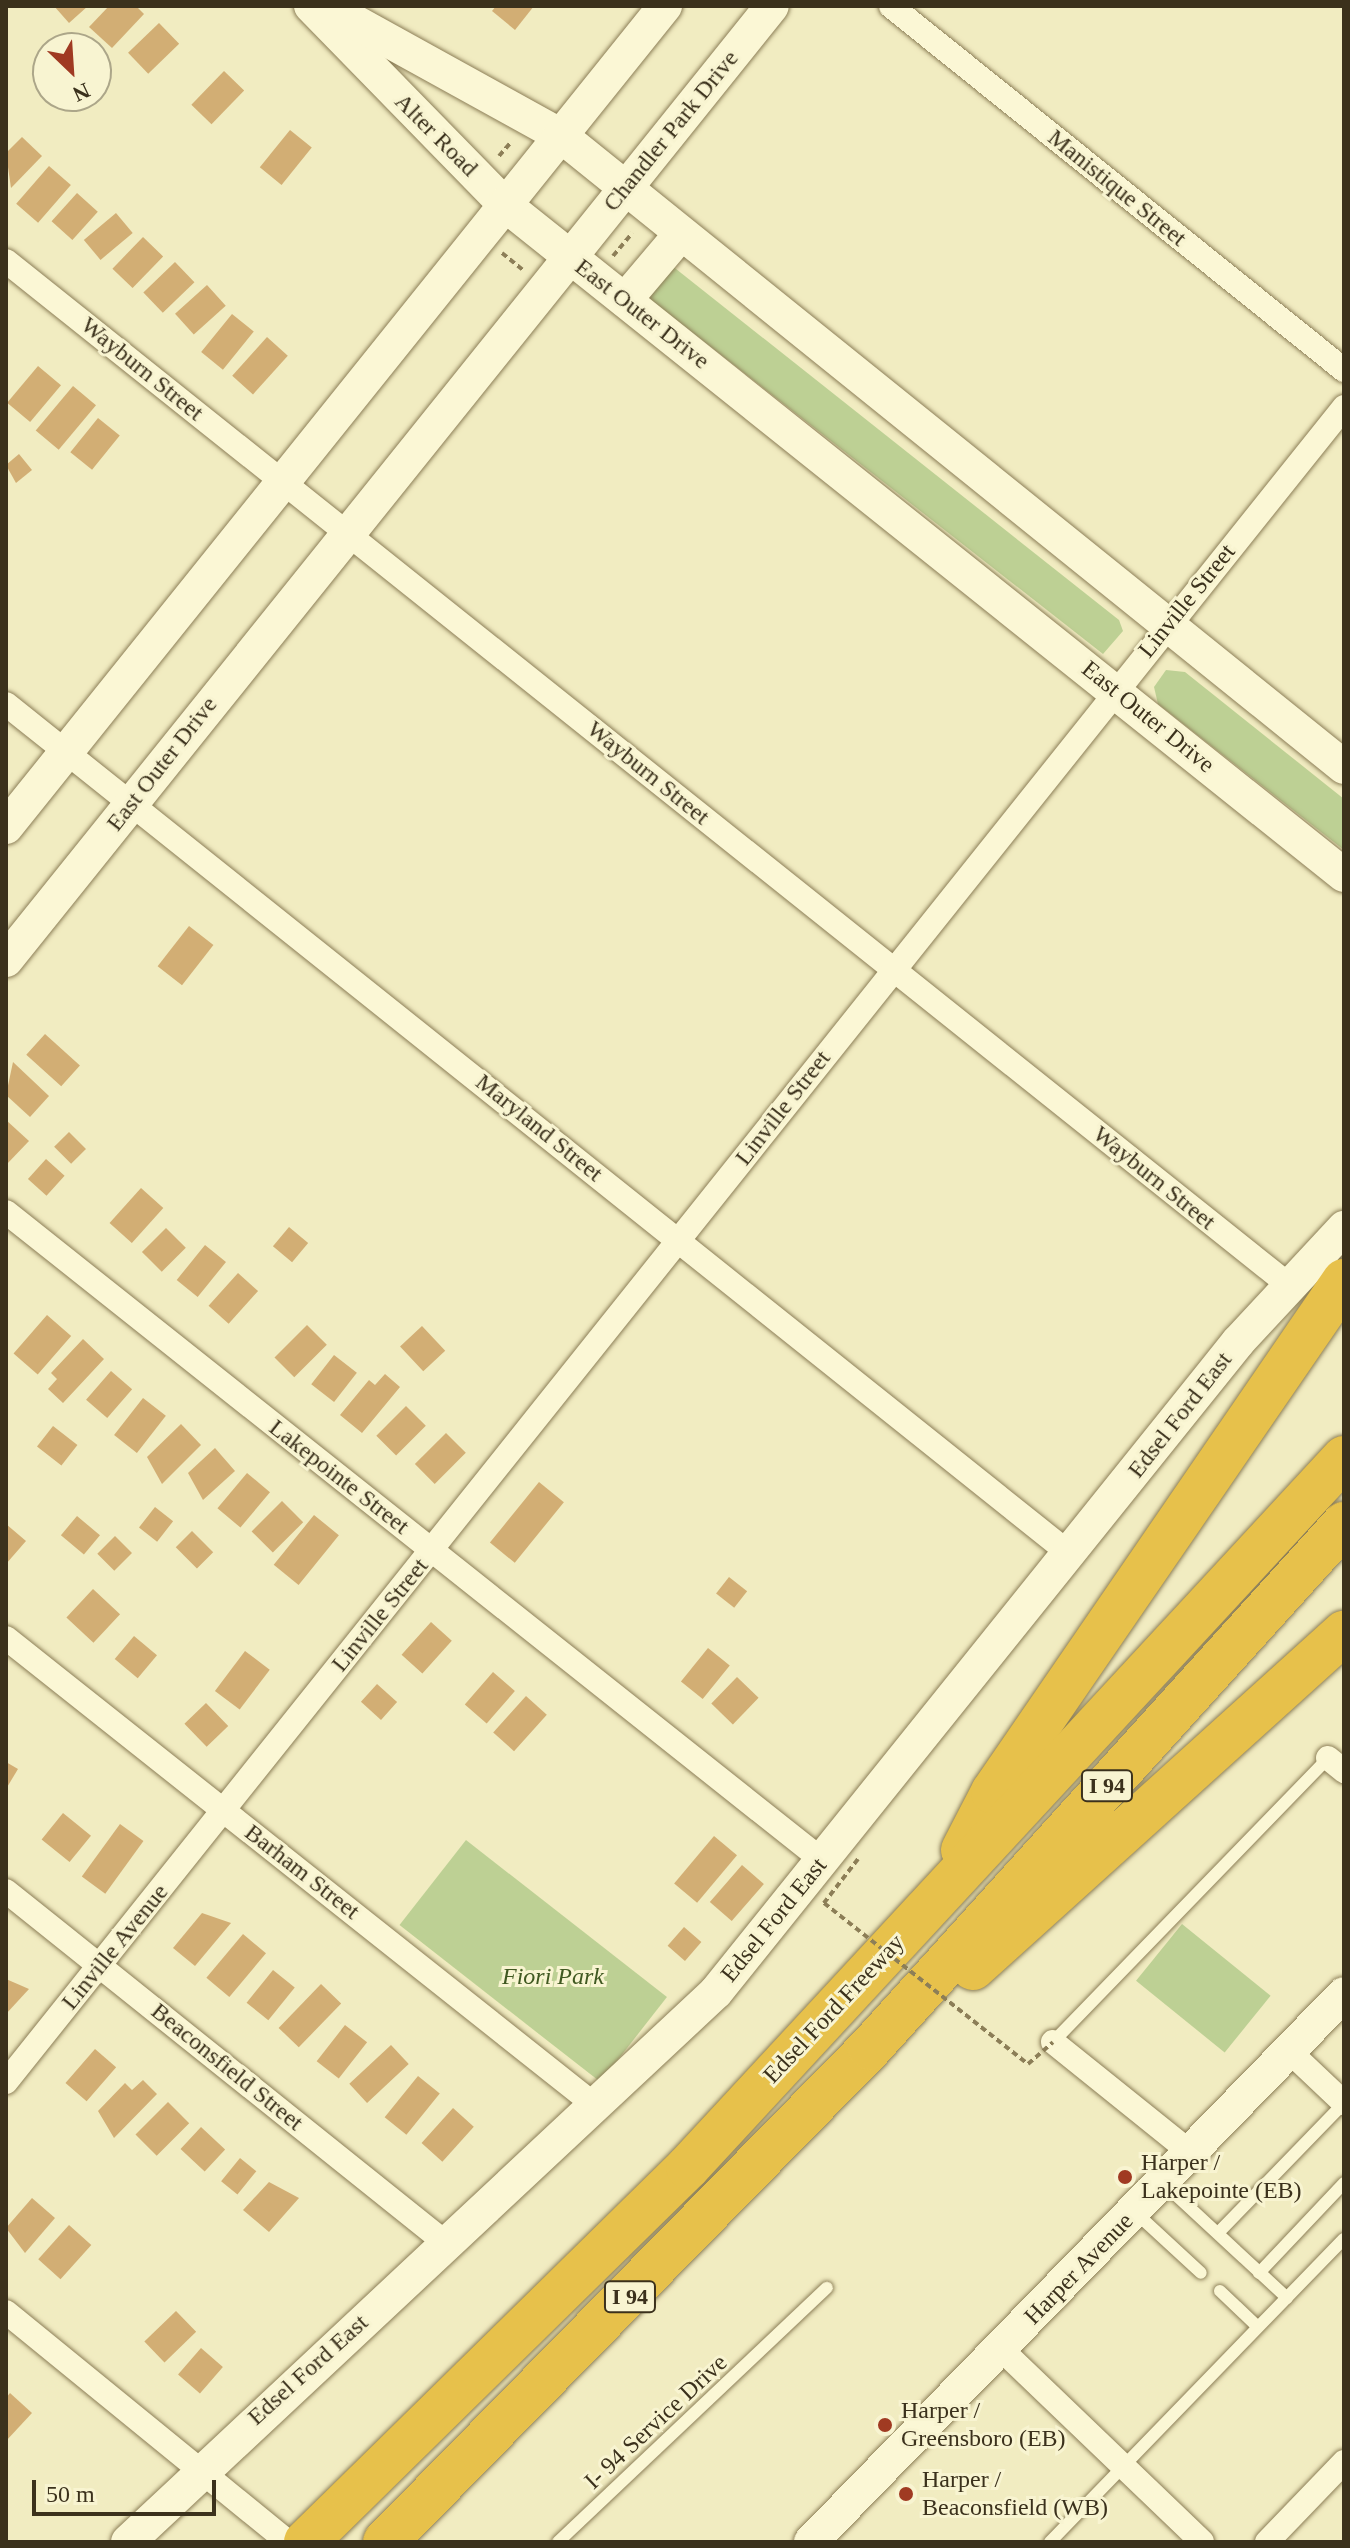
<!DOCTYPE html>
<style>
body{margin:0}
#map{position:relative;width:1350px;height:2548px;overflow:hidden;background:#f1ecc1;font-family:Georgia,serif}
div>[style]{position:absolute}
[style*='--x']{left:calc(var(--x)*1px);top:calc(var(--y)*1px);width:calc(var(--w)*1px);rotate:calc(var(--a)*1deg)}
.green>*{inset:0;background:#bdd094;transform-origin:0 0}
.building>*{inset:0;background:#d2ae74;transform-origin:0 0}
.path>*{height:4px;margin-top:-2px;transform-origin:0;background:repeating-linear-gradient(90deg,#8c7e57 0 6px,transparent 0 10px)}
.roads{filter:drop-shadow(0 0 2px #8c7e57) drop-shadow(0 0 2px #8c7e57)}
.lane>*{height:12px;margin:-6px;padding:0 6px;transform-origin:6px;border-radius:6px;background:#fbf7d5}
.street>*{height:24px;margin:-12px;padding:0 12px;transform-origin:12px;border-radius:12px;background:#fbf7d5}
.secondary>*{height:34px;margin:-17px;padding:0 17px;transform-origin:17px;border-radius:17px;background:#fbf7d5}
.highway>*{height:44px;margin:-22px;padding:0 22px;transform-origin:22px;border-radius:22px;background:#e7c14b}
.path-bridge>*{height:4px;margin-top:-2px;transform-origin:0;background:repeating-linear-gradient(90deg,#8c7e57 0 6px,transparent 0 10px)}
.dots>*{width:22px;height:22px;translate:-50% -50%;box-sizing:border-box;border:4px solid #f8f4d1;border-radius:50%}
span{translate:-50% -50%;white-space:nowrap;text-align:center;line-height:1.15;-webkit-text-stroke:6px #f8f4d1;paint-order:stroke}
.shield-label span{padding:2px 6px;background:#f8f4d1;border:2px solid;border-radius:6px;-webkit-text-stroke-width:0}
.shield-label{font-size:22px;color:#3b311c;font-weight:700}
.street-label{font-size:24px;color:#3b311c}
.park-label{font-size:24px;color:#405921;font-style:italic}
.poi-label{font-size:24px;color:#3b311c}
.left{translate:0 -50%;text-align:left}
.frame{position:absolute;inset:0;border:8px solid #3b311c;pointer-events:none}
.north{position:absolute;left:32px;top:32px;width:80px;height:80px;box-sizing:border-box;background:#f8f4d1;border:2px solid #aca689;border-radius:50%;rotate:155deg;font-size:22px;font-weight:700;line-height:32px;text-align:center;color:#3b311c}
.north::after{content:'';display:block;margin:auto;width:28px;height:36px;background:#a03a22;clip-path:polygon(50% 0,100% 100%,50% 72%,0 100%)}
.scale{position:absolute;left:32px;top:2480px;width:184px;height:36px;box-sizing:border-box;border:4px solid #3b311c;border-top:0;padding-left:10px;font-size:24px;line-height:28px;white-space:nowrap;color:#3b311c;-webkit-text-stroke:6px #f8f4d1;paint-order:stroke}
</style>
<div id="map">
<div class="green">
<div style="clip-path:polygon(671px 265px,1119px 620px,1123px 631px,1103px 654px,651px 300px,648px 295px)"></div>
<div style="clip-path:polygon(1166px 670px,1185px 672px,1344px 799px,1344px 850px,1158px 704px,1154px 687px)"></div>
<div style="left:466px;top:1840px;width:255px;height:108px;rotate:38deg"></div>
<div style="left:1182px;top:1924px;width:114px;height:73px;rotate:39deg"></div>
</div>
<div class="building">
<div style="clip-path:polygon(54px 6px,88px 6px,69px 23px)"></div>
<div style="clip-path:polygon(109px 6px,136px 6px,144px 14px,112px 48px,89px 27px)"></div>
<div style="clip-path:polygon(496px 6px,534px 6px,515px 30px,492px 11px)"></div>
<div style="left:159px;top:23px;width:29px;height:43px;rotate:46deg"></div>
<div style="left:224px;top:71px;width:28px;height:47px;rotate:44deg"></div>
<div style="left:290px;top:130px;width:28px;height:48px;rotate:39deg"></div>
<div style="clip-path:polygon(22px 137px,42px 156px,11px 188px,6px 153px)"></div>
<div style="left:49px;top:166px;width:29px;height:50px;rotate:41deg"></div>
<div style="left:77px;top:193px;width:28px;height:38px;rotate:42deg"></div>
<div style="left:116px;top:213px;width:26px;height:42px;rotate:50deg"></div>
<div style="left:143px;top:237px;width:28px;height:44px;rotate:44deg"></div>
<div style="left:175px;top:262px;width:28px;height:44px;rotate:46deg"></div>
<div style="left:207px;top:285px;width:28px;height:43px;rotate:48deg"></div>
<div style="left:232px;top:314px;width:28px;height:49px;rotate:39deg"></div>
<div style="left:267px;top:337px;width:28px;height:52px;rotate:42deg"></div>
<div style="left:38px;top:366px;width:30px;height:48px;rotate:40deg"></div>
<div style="left:73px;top:386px;width:30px;height:58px;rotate:40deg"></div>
<div style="left:98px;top:418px;width:28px;height:44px;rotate:39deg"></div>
<div style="clip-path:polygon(19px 454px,32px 470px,16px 483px,6px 465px)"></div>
<div style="left:189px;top:926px;width:31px;height:51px;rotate:38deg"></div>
<div style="left:45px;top:1034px;width:47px;height:28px;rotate:42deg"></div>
<div style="clip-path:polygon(13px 1062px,49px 1096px,30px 1117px,6px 1095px)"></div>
<div style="clip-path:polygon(6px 1120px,29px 1141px,6px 1165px)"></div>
<div style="left:69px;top:1132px;width:24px;height:21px;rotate:45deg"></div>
<div style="left:46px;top:1159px;width:25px;height:27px;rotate:42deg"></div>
<div style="left:141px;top:1188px;width:30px;height:47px;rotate:42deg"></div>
<div style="left:289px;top:1227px;width:25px;height:25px;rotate:40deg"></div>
<div style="left:166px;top:1228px;width:28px;height:34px;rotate:45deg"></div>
<div style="left:205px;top:1245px;width:27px;height:45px;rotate:39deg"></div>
<div style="left:238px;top:1273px;width:27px;height:44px;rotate:42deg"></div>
<div style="left:47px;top:1315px;width:32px;height:51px;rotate:41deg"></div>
<div style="left:307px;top:1325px;width:28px;height:46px;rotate:45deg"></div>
<div style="left:422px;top:1326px;width:34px;height:30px;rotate:47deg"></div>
<div style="clip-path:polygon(83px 1339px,104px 1359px,63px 1403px,48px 1389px,57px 1379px,51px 1373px)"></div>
<div style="left:334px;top:1355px;width:29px;height:37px;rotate:38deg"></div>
<div style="left:111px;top:1371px;width:28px;height:38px;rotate:41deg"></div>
<div style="clip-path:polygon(385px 1374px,400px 1387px,362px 1433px,340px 1415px,369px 1380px,375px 1385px)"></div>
<div style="left:143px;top:1398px;width:29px;height:47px;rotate:38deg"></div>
<div style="left:406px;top:1406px;width:28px;height:42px;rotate:45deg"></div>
<div style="clip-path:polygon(181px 1424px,201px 1445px,162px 1484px,147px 1457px)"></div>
<div style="left:53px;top:1426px;width:31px;height:26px;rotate:38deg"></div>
<div style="left:446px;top:1433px;width:28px;height:44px;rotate:45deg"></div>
<div style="clip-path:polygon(215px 1448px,235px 1471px,203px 1500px,188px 1473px)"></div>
<div style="left:247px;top:1473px;width:30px;height:46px;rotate:40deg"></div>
<div style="left:539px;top:1482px;width:32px;height:78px;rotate:39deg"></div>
<div style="left:282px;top:1501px;width:30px;height:43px;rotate:45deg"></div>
<div style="left:155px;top:1507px;width:23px;height:26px;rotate:38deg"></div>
<div style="left:314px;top:1515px;width:32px;height:64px;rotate:39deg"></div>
<div style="left:77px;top:1516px;width:30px;height:25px;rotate:40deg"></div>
<div style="clip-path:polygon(6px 1524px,26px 1541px,6px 1564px)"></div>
<div style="left:192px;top:1531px;width:30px;height:23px;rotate:45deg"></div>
<div style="left:115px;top:1536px;width:24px;height:25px;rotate:45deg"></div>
<div style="left:729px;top:1577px;width:23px;height:21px;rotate:38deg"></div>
<div style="left:93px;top:1589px;width:37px;height:39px;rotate:43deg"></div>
<div style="left:431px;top:1622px;width:28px;height:44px;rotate:42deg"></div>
<div style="left:134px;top:1636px;width:30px;height:30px;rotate:40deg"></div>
<div style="left:708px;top:1648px;width:28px;height:43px;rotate:39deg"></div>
<div style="left:245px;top:1651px;width:31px;height:50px;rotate:37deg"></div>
<div style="left:493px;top:1672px;width:29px;height:43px;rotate:41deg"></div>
<div style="left:737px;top:1677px;width:30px;height:37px;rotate:44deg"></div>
<div style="left:377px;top:1684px;width:27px;height:24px;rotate:42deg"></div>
<div style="left:526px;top:1696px;width:28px;height:49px;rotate:42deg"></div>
<div style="left:206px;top:1703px;width:32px;height:30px;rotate:46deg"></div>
<div style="clip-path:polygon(6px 1762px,18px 1769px,6px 1789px)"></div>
<div style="left:63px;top:1813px;width:36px;height:34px;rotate:39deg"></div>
<div style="left:120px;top:1824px;width:29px;height:65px;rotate:36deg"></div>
<div style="left:714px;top:1836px;width:30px;height:62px;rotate:40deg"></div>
<div style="left:742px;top:1865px;width:29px;height:49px;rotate:41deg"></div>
<div style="clip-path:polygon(202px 1913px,231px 1923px,195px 1966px,173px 1948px)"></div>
<div style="left:684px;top:1927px;width:23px;height:25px;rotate:41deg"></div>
<div style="left:243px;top:1934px;width:30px;height:57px;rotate:40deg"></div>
<div style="left:273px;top:1970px;width:28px;height:42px;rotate:39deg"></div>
<div style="clip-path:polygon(6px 1979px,29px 1989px,6px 2014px)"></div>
<div style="left:321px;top:1984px;width:28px;height:61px;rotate:44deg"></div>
<div style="left:345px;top:2025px;width:28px;height:46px;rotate:38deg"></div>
<div style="left:391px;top:2045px;width:26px;height:57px;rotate:47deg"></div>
<div style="left:95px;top:2049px;width:28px;height:45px;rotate:41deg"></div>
<div style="left:418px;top:2076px;width:28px;height:53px;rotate:39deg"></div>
<div style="clip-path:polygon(143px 2080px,157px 2094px,114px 2138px,98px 2111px,125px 2083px,132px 2090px)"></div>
<div style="left:168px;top:2102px;width:30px;height:46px;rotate:45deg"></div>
<div style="left:453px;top:2108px;width:28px;height:47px;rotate:42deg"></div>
<div style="left:201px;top:2127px;width:33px;height:30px;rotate:43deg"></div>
<div style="left:240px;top:2158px;width:21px;height:30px;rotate:39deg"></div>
<div style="clip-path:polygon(269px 2182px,299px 2198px,269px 2232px,243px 2210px)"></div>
<div style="clip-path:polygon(32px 2198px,55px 2218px,25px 2253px,6px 2228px)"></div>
<div style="left:69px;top:2225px;width:30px;height:46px;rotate:42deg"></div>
<div style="left:176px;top:2311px;width:29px;height:44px;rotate:46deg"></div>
<div style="left:201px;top:2348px;width:29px;height:35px;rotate:41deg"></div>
<div style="clip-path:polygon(10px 2393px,32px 2413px,6px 2441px,6px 2398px)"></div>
</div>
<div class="path">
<div style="--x:499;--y:156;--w:18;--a:-49"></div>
<div style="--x:502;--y:253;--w:27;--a:39"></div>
<div style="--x:613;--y:256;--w:30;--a:-50"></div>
</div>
<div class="roads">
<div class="lane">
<div style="--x:1053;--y:2042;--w:395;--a:-45.9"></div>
<div style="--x:1163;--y:2183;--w:169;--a:42.8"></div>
<div style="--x:1136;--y:2213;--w:88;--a:42.7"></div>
<div style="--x:1218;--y:2233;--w:181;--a:-45.9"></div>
<div style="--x:1259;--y:2273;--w:124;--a:-46.6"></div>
<div style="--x:1220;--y:2291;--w:52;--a:43.5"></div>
<div style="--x:558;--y:2542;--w:370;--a:-43.4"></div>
<div style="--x:1050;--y:2542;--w:422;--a:-45.9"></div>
</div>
<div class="street">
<div style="--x:891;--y:6;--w:581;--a:38.78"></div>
<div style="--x:6;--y:261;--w:1643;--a:38.6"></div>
<div style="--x:6;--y:704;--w:1362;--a:38.62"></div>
<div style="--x:6;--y:1212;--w:1043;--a:38.46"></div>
<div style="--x:6;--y:1638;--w:754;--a:38.43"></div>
<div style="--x:1328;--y:1758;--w:21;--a:39"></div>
<div style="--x:6;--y:1891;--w:565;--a:38.68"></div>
<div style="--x:1053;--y:2042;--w:177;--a:38.8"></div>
<div style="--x:1289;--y:2051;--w:76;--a:43.4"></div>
<div style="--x:6;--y:2082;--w:2144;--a:-51.38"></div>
<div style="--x:6;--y:2312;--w:364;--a:39.2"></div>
<div style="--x:1002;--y:2350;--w:277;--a:43.8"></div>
<div style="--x:1267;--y:2542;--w:111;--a:-46.1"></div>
</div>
<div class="secondary">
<div style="--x:311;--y:6;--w:277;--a:45.7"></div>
<div style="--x:504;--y:204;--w:1075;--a:38.62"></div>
<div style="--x:326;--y:6;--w:267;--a:28.9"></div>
<div style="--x:560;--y:135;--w:1007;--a:38.87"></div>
<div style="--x:625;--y:300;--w:84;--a:-49.8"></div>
<div style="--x:6;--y:827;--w:1053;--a:-51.25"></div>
<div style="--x:6;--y:960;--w:1223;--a:-51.24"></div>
<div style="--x:128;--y:2542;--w:805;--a:-43.09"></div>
<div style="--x:716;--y:1992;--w:834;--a:-51.23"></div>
<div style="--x:1238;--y:1342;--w:156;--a:-47.1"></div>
<div style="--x:811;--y:2542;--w:764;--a:-45.79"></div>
</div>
<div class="highway">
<div style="--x:963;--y:1850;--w:65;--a:-62.7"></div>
<div style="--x:993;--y:1792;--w:620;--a:-55.52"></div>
<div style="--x:973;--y:1968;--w:500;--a:-42.1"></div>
<div style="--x:306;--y:2542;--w:535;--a:-44.47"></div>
<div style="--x:688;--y:2167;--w:966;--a:-47.22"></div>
<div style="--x:385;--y:2542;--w:692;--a:-45.53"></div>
<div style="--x:870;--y:2048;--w:707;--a:-47.87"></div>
</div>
</div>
<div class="path-bridge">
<div style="--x:858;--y:1859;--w:56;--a:127.7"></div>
<div style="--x:824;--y:1903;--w:260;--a:38.3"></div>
<div style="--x:1028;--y:2064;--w:33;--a:-41"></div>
</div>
<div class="dots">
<div style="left:1125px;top:2177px;background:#a03a22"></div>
<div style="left:885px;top:2425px;background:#a03a22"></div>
<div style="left:906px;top:2494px;background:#a03a22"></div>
</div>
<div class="shield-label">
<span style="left:1107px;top:1786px">I 94</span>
<span style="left:630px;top:2297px">I 94</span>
</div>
<div class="street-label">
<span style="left:671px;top:131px;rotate:-51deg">Chandler Park Drive</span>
<span style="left:436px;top:135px;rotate:45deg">Alter Road</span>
<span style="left:1117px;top:188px;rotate:39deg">Manistique Street</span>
<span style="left:642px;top:314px;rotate:38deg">East Outer Drive</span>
<span style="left:142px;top:369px;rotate:39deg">Wayburn Street</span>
<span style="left:1187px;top:601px;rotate:-51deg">Linville Street</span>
<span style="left:1148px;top:717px;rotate:39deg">East Outer Drive</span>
<span style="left:162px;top:764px;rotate:-52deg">East Outer Drive</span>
<span style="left:648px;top:773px;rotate:39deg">Wayburn Street</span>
<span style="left:783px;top:1108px;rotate:-52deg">Linville Street</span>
<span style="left:539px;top:1128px;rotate:39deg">Maryland Street</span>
<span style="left:1154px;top:1178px;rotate:39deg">Wayburn Street</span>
<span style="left:1180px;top:1415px;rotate:-52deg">Edsel Ford East</span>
<span style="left:339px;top:1477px;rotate:38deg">Lakepointe Street</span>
<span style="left:380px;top:1615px;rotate:-51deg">Linville Street</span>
<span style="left:302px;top:1872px;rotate:38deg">Barham Street</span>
<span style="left:774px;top:1920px;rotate:-51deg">Edsel Ford East</span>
<span style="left:115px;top:1947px;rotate:-51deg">Linville Avenue</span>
<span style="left:834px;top:2009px;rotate:-47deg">Edsel Ford Freeway</span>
<span style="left:227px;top:2067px;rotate:39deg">Beaconsfield Street</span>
<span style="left:1079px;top:2269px;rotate:-46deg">Harper Avenue</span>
<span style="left:308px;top:2370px;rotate:-42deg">Edsel Ford East</span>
<span style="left:656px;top:2422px;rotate:-43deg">I- 94 Service Drive</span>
</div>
<div class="park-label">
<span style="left:553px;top:1977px">Fiori Park</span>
</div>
<div class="poi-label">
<span class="left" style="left:1141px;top:2177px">Harper /<br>Lakepointe (EB)</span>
<span class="left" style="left:901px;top:2425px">Harper /<br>Greensboro (EB)</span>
<span class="left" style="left:922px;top:2494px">Harper /<br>Beaconsfield (WB)</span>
</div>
<div class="frame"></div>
<div class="north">N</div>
<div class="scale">50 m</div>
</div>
